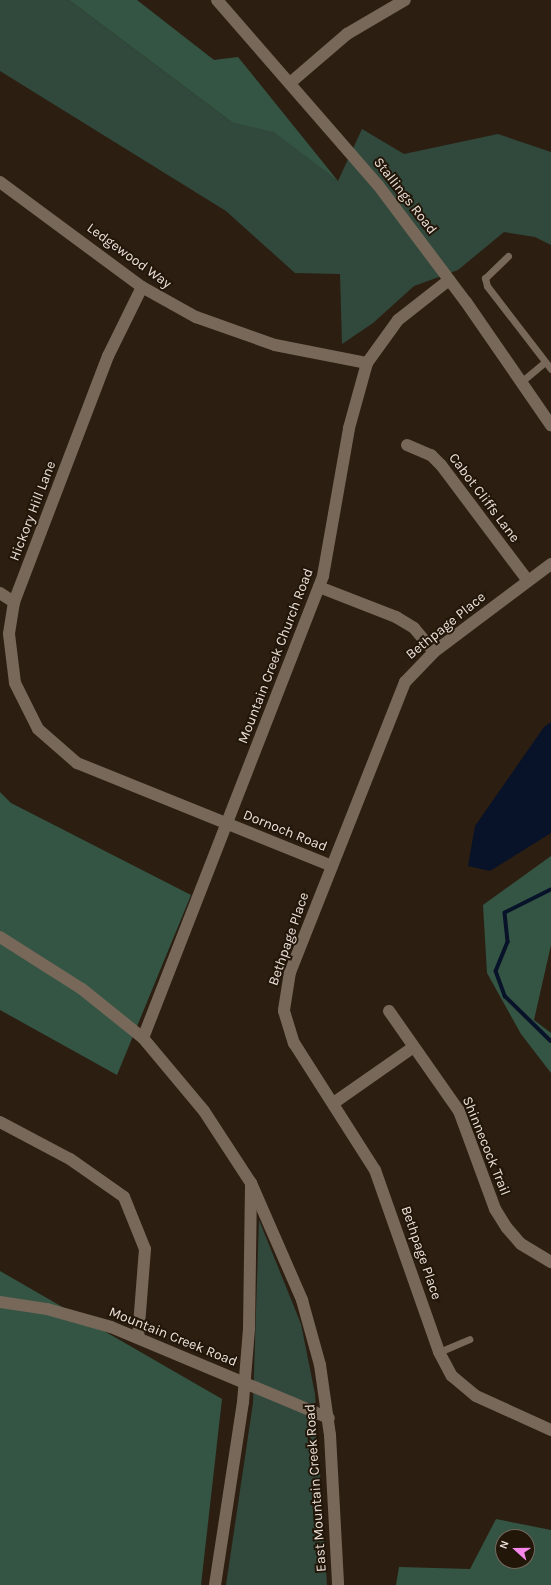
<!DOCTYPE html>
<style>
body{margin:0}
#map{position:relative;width:551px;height:1585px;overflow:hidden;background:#2c1f12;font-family:Karla,sans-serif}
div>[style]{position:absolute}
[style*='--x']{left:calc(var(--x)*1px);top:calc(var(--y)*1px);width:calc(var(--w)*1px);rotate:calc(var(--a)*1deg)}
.green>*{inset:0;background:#31493c}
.forest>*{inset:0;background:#345544}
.water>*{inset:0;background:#081228}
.stream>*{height:3.5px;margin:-1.75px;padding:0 1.75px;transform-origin:1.75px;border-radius:1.75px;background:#081228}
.lane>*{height:7px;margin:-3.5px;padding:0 3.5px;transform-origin:3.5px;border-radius:3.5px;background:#786859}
.street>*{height:12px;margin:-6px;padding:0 6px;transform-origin:6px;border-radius:6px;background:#786859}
.secondary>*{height:12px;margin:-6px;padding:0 6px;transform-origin:6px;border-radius:6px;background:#786859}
span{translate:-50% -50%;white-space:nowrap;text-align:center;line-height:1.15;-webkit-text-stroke:4px #221609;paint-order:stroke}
.street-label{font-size:14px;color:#ebe1d9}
.north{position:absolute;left:495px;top:1529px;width:40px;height:40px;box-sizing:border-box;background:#221609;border:1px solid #72675c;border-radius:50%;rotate:291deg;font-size:11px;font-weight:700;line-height:16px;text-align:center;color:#ebe1d9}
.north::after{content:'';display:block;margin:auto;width:14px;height:18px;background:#f788eb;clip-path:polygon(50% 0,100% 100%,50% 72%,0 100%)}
</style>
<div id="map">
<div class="green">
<div style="clip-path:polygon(0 0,69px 0,233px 123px,274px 131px,338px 181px,362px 129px,404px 154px,498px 134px,551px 152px,551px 245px,535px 237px,504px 232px,458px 270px,414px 286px,373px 323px,342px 344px,340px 274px,295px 273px,226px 211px,0 71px)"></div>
<div style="clip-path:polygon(259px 1220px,301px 1324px,315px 1394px,327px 1585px,226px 1585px,253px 1403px)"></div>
</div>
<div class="forest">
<div style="clip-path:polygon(69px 0,137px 0,214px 60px,238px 57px,338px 181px,274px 132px,233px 123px)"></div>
<div style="clip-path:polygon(0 792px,11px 803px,191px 895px,117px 1075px,0 1010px)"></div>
<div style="clip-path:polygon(551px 856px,551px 945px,534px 1020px,551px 1033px,551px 1073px,521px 1034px,487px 973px,483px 905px)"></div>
<div style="clip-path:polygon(0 1271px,222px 1399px,201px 1585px,0 1585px)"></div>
<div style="clip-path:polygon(evenodd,496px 1519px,551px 1530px,551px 1585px,396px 1585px,399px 1567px,470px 1569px,496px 1519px,503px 1537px,527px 1537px,527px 1561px,503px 1561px,503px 1537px)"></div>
</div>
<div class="water">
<div style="clip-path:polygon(551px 722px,551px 833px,490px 871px,468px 866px,475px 826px,544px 727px)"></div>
</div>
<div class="stream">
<div style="--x:551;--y:890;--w:51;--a:153.4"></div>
<div style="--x:505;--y:913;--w:29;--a:84"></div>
<div style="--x:508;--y:942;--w:31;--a:112"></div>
<div style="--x:496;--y:971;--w:27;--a:70"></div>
<div style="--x:505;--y:996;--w:64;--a:44.4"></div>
</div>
<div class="lane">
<div style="--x:508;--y:256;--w:32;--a:136"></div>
<div style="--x:485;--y:278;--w:8;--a:76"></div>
<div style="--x:487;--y:286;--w:105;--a:52.4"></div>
<div style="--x:521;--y:382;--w:31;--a:-40"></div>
<div style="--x:439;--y:1352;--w:33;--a:-23"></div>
</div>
<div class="street">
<div style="--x:290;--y:83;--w:75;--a:-40.7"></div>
<div style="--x:347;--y:34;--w:67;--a:-30.4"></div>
<div style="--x:0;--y:182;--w:177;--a:36.5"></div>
<div style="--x:142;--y:287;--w:62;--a:29.1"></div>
<div style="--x:196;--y:317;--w:84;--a:19.5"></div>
<div style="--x:275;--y:345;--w:94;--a:11.1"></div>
<div style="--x:142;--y:287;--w:77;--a:116.2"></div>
<div style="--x:108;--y:356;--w:263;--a:110.9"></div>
<div style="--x:14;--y:602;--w:32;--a:99"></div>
<div style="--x:9;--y:634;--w:49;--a:83"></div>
<div style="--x:15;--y:683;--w:51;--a:63.4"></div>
<div style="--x:38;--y:729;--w:52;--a:41.1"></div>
<div style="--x:77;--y:763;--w:275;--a:22"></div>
<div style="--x:407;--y:445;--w:26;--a:23"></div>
<div style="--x:431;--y:455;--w:14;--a:45"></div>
<div style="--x:441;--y:465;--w:145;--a:53.1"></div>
<div style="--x:551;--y:564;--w:146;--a:143.1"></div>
<div style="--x:434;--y:652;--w:42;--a:134"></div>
<div style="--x:405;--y:682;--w:312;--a:111.6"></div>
<div style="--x:290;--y:972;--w:39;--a:99"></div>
<div style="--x:284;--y:1011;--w:34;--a:73"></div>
<div style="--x:294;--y:1043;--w:151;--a:57.5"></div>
<div style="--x:375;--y:1170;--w:193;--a:70.6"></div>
<div style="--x:439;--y:1352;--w:27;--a:62"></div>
<div style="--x:452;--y:1376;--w:31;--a:40"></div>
<div style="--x:476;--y:1396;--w:82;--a:24.4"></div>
<div style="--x:319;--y:587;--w:83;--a:21.3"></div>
<div style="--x:396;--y:617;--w:21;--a:31"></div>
<div style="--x:414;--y:628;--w:31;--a:50"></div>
<div style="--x:0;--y:593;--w:17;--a:33"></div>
<div style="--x:389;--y:1011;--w:122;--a:55"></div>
<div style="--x:459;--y:1111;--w:104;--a:69.8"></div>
<div style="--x:495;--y:1209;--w:22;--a:58"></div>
<div style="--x:507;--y:1228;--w:21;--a:49"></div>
<div style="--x:521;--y:1244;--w:35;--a:31"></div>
<div style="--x:143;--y:1038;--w:496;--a:-68.7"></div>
<div style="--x:323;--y:576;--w:150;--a:-80"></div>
<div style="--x:349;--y:428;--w:67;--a:-74.5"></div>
<div style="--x:367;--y:363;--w:53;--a:-54.2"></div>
<div style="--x:398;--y:320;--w:65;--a:-38.1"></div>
<div style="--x:335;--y:1102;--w:94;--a:-35"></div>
<div style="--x:0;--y:1122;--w:79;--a:27.9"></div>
<div style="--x:70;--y:1159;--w:66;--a:35.1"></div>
<div style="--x:124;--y:1197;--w:56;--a:68"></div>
<div style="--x:145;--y:1249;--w:88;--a:94.5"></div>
<div style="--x:0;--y:1302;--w:48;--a:8.5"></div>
<div style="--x:47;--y:1309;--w:66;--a:15.7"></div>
<div style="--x:111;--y:1327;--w:236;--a:22.7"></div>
<div style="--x:215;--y:1585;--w:185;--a:-81.3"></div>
<div style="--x:243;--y:1402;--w:73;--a:-85.3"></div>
<div style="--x:249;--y:1329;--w:146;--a:-89.2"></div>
</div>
<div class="secondary">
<div style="--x:217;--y:0;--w:245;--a:49"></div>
<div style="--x:378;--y:185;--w:146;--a:53.1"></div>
<div style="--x:466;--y:302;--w:150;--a:55.4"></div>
<div style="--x:0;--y:937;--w:97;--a:32.4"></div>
<div style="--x:82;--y:989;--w:78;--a:38.8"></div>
<div style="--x:143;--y:1038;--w:95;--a:50.1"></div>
<div style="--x:204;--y:1111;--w:86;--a:56.9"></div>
<div style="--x:251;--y:1183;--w:128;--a:66.4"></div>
<div style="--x:302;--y:1300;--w:67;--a:74.5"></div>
<div style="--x:320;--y:1365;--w:71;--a:81.9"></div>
<div style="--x:330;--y:1435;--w:150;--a:86.9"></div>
</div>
<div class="street-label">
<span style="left:405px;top:196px;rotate:52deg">Stallings Road</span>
<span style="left:129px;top:256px;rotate:36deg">Ledgewood Way</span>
<span style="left:484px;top:498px;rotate:53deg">Cabot Cliffs Lane</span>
<span style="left:33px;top:511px;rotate:-69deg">Hickory Hill Lane</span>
<span style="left:446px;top:626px;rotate:-39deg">Bethpage Place</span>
<span style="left:276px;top:656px;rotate:-69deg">Mountain Creek Church Road</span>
<span style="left:285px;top:831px;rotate:22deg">Dornoch Road</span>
<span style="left:289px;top:939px;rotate:-71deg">Bethpage Place</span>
<span style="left:486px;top:1146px;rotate:68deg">Shinnecock Trail</span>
<span style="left:421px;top:1253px;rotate:71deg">Bethpage Place</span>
<span style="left:173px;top:1337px;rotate:22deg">Mountain Creek Road</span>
<span style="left:316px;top:1488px;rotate:-94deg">East Mountain Creek Road</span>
</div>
<div class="north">N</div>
</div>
